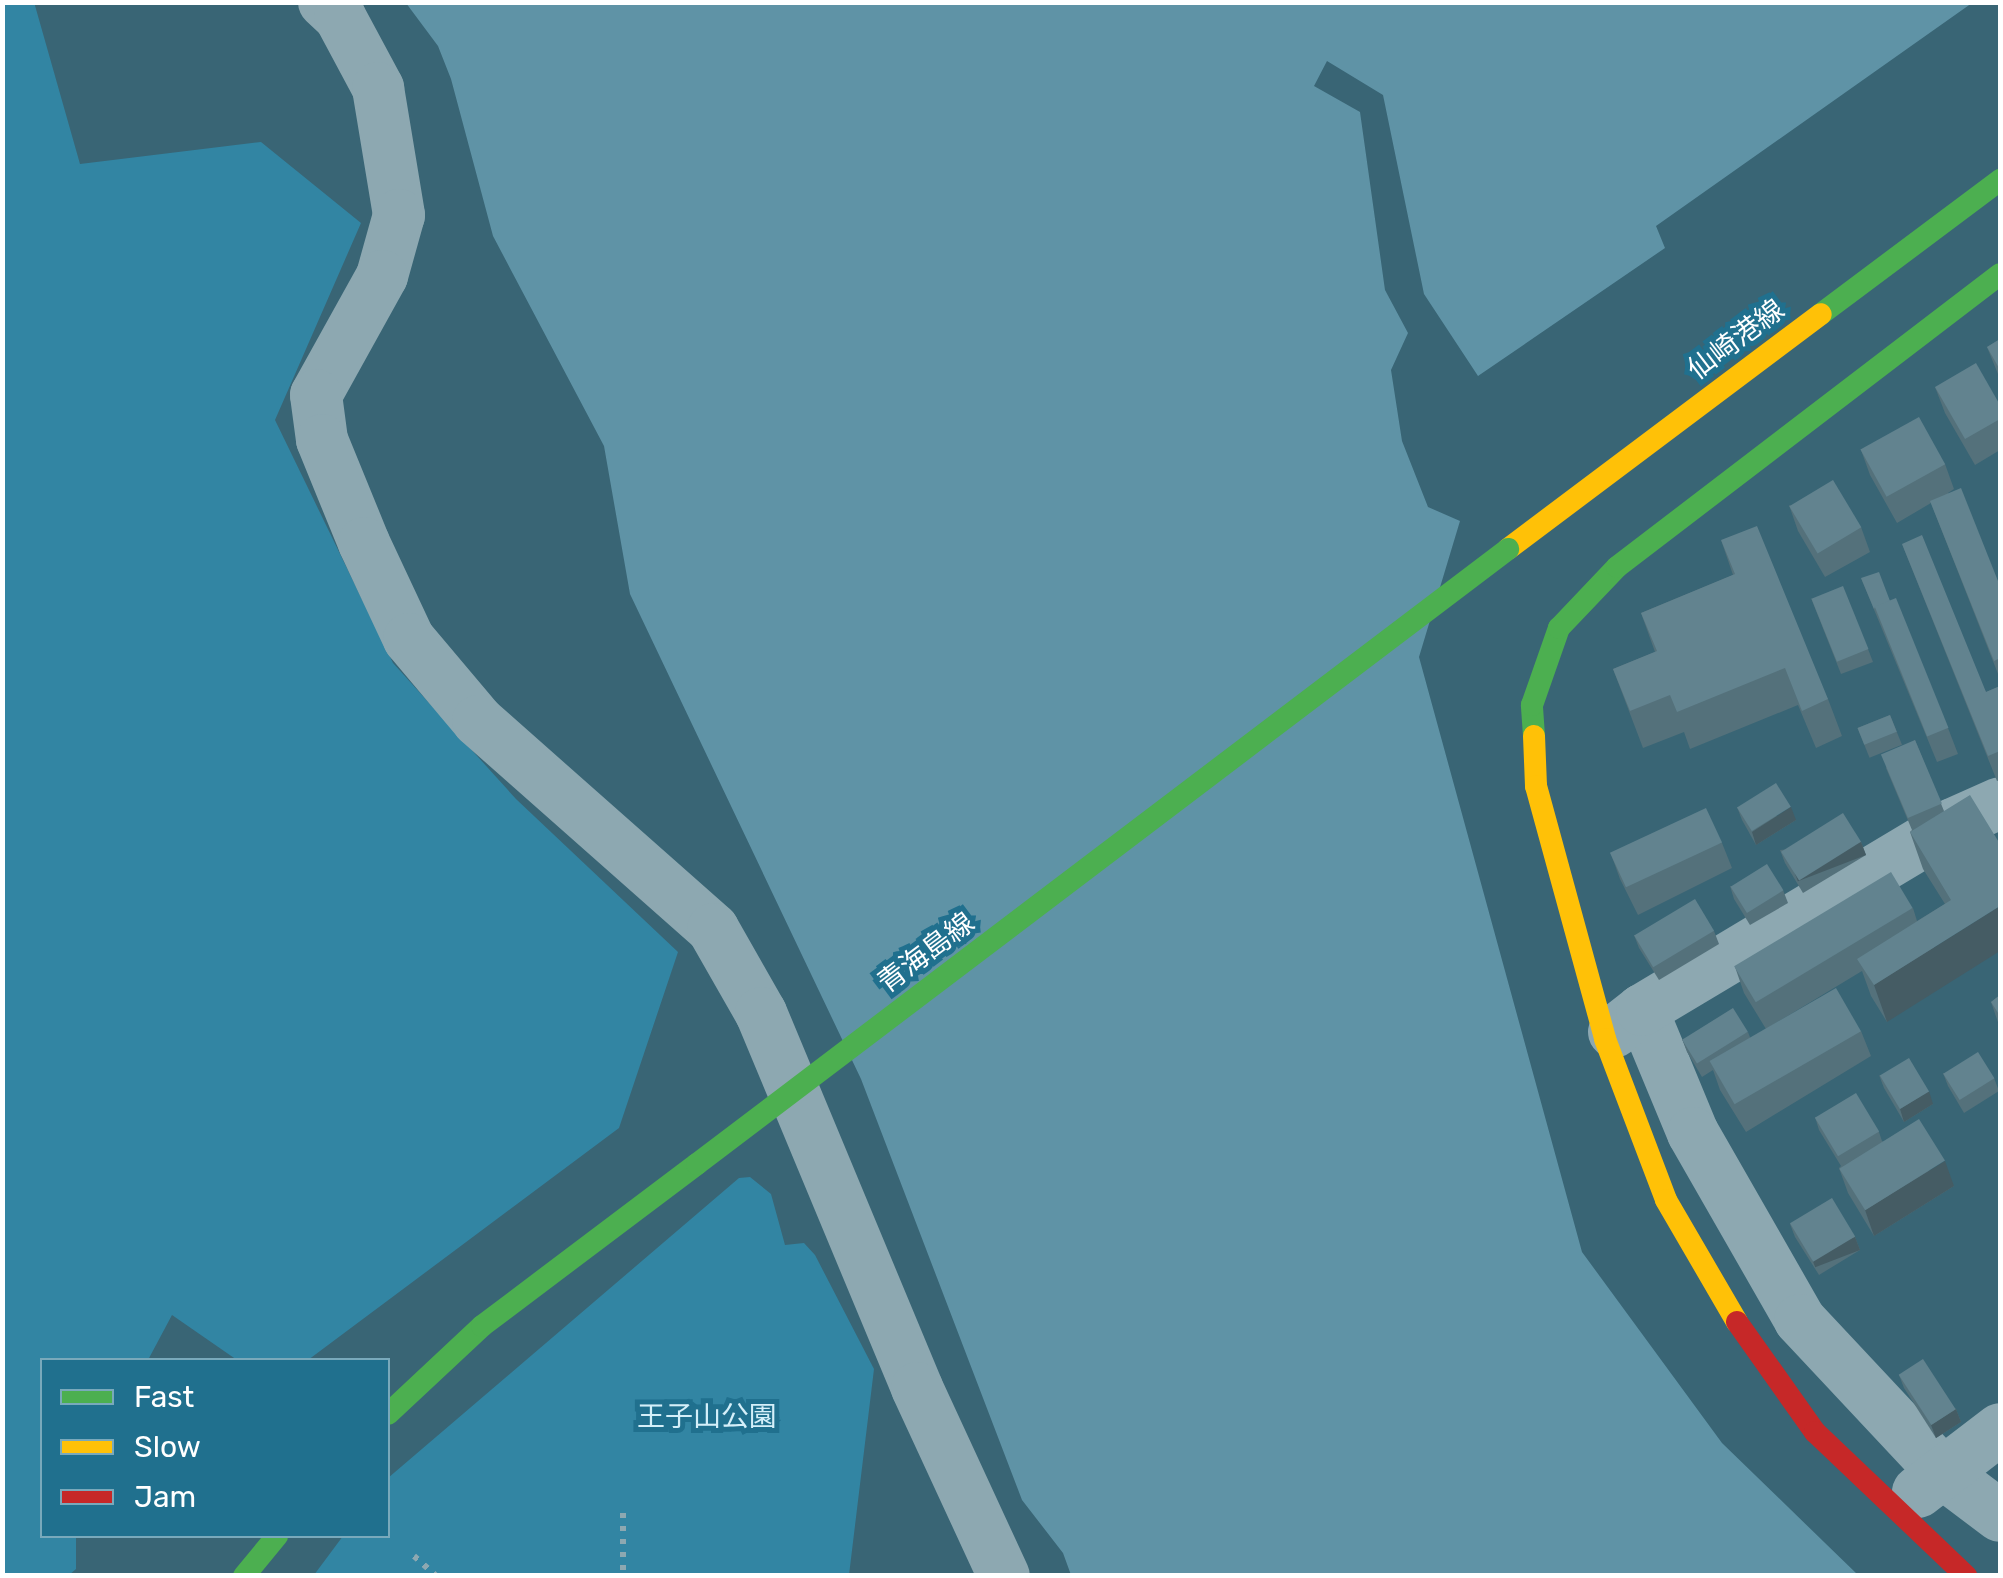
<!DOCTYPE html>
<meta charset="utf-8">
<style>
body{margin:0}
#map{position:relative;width:2003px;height:1578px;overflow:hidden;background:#396575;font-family:Rubik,"Noto Sans JP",sans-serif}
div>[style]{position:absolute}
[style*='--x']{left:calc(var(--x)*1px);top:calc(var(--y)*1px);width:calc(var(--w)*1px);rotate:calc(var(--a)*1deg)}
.green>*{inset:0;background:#3285a3}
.water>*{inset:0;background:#5f93a6}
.path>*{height:6px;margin-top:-3px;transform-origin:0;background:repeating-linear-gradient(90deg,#8da8b1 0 5px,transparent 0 13px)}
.street>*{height:52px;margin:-26px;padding:0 26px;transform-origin:26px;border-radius:26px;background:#8da8b1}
.fast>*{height:22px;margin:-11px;padding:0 11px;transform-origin:11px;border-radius:11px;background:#4caf50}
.slow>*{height:22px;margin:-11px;padding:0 11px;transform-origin:11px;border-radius:11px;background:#ffc107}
.jam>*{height:22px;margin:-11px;padding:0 11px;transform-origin:11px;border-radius:11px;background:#c62828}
.fast-bridge>*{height:22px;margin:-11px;padding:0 11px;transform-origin:11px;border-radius:11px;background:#4caf50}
.wall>*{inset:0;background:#54717b;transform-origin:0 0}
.shaded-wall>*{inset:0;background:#455c64;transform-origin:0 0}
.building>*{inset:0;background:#62838f;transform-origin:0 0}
span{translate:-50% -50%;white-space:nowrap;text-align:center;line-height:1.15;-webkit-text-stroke:10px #20708e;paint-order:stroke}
.street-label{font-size:28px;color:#fff}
.park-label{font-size:28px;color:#d4eff9}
.frame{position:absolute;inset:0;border:5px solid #fff;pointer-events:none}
.legend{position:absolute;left:40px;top:1358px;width:350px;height:180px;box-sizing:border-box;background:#20708e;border:2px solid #79a9bb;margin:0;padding:12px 18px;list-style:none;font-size:30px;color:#fff}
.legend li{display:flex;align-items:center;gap:20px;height:50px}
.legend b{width:50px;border:2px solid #79a9bb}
</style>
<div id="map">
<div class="green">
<div style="clip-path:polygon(34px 2px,80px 164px,261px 142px,361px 223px,275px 420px,393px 663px,516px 799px,678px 952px,619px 1128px,308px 1360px,237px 1360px,172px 1315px,148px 1360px,42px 1360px,42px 1536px,76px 1536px,76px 1569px,69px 1575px,3px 1576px,2px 3px)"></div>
<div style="clip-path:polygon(750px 1177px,771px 1194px,785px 1245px,804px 1243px,815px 1255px,874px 1369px,849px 1575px,314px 1575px,343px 1536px,388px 1536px,388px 1478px,739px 1178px)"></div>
</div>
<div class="water">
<div style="clip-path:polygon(406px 3px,1972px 3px,1656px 226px,1665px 248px,1478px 376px,1424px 294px,1383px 95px,1327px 61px,1314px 86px,1360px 112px,1385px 290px,1408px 333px,1391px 370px,1402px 441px,1428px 507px,1460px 521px,1419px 657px,1582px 1252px,1722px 1443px,1858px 1575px,1071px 1575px,1063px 1553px,1022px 1500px,861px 1079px,630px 594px,604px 446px,493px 236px,451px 79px,438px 46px)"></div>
</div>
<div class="path">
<div style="--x:623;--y:1513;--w:63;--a:90"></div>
<div style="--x:414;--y:1556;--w:30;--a:42"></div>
</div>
<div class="street">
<div style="--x:324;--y:2;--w:22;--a:43"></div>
<div style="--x:340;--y:17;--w:81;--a:61.8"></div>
<div style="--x:378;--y:88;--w:129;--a:80.6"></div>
<div style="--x:399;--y:215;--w:63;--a:105.6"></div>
<div style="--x:382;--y:276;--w:136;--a:119"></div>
<div style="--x:316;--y:395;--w:45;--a:82.4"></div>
<div style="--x:322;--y:440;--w:111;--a:67.8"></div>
<div style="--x:364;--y:543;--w:106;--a:64.9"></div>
<div style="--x:409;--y:639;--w:107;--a:49.9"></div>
<div style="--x:478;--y:721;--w:314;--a:41.5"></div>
<div style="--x:713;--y:929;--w:97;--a:60.3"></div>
<div style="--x:761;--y:1013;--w:406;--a:67.4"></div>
<div style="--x:917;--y:1388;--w:207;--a:65.2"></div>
<div style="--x:1642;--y:1010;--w:133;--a:67.5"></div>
<div style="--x:1693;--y:1133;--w:215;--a:60.2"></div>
<div style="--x:1800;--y:1320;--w:209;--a:46.9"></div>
<div style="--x:1943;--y:1473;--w:71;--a:37"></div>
<div style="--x:1614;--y:1032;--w:36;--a:-38"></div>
<div style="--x:1642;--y:1010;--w:362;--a:-30.9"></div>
<div style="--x:1953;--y:824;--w:51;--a:-24.1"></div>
<div style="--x:1918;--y:1492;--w:103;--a:-37.5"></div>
</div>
<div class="fast">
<div style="--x:1821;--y:314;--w:224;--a:-36.8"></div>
<div style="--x:1534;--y:736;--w:31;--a:-94"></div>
<div style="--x:1532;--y:705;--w:82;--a:-70.7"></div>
<div style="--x:1559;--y:628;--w:84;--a:-46.4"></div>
<div style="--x:1617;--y:567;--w:482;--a:-37.4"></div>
<div style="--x:388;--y:1414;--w:129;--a:-43.1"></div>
<div style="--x:482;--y:1326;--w:269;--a:-37"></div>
<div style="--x:244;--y:1576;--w:52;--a:-50.5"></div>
</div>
<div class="slow">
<div style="--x:1508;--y:549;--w:391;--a:-36.9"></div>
<div style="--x:1534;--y:736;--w:50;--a:87.7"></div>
<div style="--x:1536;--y:786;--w:262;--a:74.7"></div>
<div style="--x:1605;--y:1039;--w:172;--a:69.2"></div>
<div style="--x:1666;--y:1200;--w:141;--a:59.8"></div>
</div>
<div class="jam">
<div style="--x:1737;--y:1322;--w:135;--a:54.7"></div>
<div style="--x:1815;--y:1432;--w:209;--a:43.6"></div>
</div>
<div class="fast-bridge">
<div style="--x:697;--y:1164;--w:1018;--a:-37.17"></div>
</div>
<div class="wall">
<div style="clip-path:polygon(2000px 339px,2000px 379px,1987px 347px)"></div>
<div style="clip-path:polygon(1935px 387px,2000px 405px,2000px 450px,1975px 465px,1945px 413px)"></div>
<div style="clip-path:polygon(1861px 450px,1945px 464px,1954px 489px,1948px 493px,2000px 586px,2000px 679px,1931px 503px,1897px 523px,1870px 475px)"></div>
<div style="clip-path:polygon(1789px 505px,1861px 527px,1870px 552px,1825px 577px,1798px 531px)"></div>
<div style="clip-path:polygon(1721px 540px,1828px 699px,1842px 736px,1816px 748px,1798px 705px,1690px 749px,1684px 732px,1643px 748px,1613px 669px,1655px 652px,1641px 613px,1733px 575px)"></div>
<div style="clip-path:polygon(1902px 544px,1986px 692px,2000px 686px,2000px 780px,1997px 781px)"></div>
<div style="clip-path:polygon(1861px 578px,1890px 601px,1948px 728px,1958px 754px,1937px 762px)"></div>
<div style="clip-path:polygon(1811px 598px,1868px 649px,1873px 662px,1841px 674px)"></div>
<div style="left:1890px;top:715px;width:32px;height:35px;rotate:68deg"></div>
<div style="clip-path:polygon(1915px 740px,1944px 811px,2000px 844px,1887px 1022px,1871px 996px,1862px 971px,1766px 1029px,1744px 993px,1735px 967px,1913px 908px,1917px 921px,1945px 904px,1923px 869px,1910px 832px,1912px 830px,1886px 768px)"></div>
<div style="clip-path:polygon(1737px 807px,1796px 820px,1756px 845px,1742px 820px)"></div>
<div style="clip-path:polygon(1861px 842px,1866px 855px,1803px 893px,1785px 863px,1780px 850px)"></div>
<div style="clip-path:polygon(1722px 843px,1732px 868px,1638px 915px,1620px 879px,1611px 854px)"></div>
<div style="clip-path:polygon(1730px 886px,1783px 890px,1788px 903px,1750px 925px,1734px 899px)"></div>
<div style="clip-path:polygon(1714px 931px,1719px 944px,1659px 980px,1639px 948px,1634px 935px)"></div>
<div style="clip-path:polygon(2000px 995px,2000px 1028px,1991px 1002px)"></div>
<div style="clip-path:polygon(1861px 1031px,1871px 1056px,1746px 1132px,1720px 1090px,1713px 1070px,1702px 1077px,1687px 1052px,1682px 1039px,1748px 1032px,1751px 1040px)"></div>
<div style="clip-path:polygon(1943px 1073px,1994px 1078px,1999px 1091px,1964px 1113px,1948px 1086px)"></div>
<div style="clip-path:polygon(1879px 1075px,1933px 1104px,1904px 1122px,1884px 1088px)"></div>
<div style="clip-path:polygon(1815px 1117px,1879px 1132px,1882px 1141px,1954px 1186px,1874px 1236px,1848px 1193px,1839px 1168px,1841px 1166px,1819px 1130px)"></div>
<div style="clip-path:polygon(1790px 1224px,1855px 1237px,1860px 1250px,1819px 1275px,1795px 1237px)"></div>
<div style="clip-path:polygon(1899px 1375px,1956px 1409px,1961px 1422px,1936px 1438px,1904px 1388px)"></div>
</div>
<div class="shaded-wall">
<div style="clip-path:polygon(1791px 807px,1796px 820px,1756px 845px,1752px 832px)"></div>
<div style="left:1861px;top:842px;width:14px;height:73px;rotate:69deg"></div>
<div style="clip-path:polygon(2000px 906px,2000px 951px,1887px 1022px,1874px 985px)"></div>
<div style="clip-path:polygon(1929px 1091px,1933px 1104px,1904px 1122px,1900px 1109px)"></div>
<div style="clip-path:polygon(1945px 1161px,1954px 1186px,1874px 1236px,1865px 1210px)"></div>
<div style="left:1855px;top:1237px;width:14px;height:48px;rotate:69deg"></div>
<div style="clip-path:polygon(1956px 1409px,1961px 1422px,1936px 1438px,1931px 1425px)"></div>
</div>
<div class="building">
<div style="clip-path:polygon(2000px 339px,2000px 370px,1987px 347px)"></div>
<div style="clip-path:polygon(1976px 363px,2000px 405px,2000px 419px,1965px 439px,1935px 387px)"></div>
<div style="left:1919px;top:417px;width:54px;height:67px;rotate:61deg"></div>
<div style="left:1833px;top:480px;width:55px;height:51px;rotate:59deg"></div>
<div style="clip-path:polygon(1961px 488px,2000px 586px,2000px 658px,1994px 661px,1930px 501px)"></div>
<div style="clip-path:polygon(1757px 526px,1828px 699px,1802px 711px,1785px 668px,1677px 712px,1670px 695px,1630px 711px,1613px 669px,1657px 651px,1641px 613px,1735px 574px,1721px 540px)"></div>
<div style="clip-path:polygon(1922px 535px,1986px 692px,2000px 686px,2000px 751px,1988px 756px,1902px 544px)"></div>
<div style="clip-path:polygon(1879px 572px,1890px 601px,1875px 607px,1874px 609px,1861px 578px)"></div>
<div style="left:1843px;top:586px;width:68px;height:34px;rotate:68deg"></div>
<div style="left:1896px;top:598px;width:140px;height:23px;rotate:68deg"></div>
<div style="left:1890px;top:715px;width:18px;height:35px;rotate:68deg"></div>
<div style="left:1915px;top:740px;width:69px;height:37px;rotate:67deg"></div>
<div style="left:1776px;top:783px;width:28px;height:46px;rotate:58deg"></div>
<div style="clip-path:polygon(1970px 795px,2000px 844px,2000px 906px,1874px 985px,1857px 959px,1951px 900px,1910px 832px)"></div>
<div style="left:1706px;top:808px;width:38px;height:106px;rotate:65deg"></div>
<div style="left:1843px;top:813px;width:34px;height:73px;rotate:58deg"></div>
<div style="left:1767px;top:864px;width:31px;height:43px;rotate:58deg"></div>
<div style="left:1891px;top:872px;width:42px;height:183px;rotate:59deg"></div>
<div style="left:1695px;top:899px;width:37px;height:71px;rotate:59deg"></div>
<div style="left:1836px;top:988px;width:50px;height:146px;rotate:60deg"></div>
<div style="clip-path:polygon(2000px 995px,2000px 1016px,1991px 1002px)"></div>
<div style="left:1733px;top:1008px;width:28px;height:60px;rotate:58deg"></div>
<div style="left:1978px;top:1052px;width:31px;height:41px;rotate:58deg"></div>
<div style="left:1909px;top:1058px;width:39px;height:34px;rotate:59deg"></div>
<div style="left:1856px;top:1093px;width:45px;height:48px;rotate:59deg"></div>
<div style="left:1919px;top:1119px;width:49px;height:94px;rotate:58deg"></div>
<div style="left:1832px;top:1198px;width:45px;height:49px;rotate:59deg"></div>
<div style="left:1923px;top:1359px;width:60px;height:29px;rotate:57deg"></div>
</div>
<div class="street-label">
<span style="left:1736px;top:340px;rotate:-37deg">仙崎港線</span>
<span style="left:926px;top:953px;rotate:-37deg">青海島線</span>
</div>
<div class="park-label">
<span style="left:707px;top:1417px">王子山公園</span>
</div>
<div class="frame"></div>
<ul class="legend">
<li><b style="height:12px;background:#4caf50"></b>Fast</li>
<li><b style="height:12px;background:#ffc107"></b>Slow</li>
<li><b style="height:12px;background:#c62828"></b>Jam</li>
</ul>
</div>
